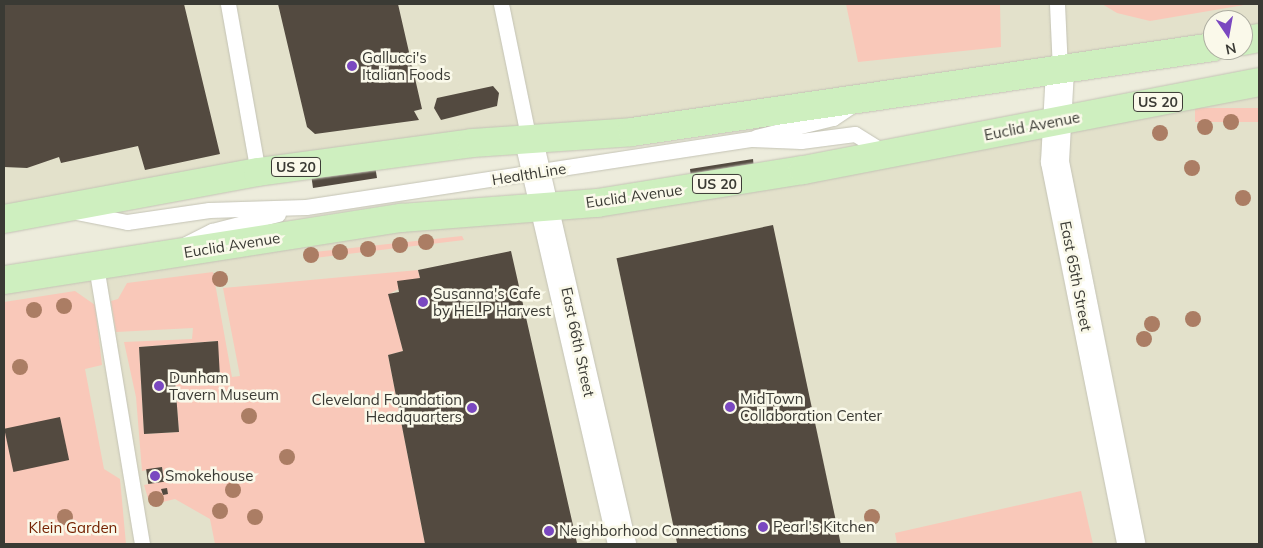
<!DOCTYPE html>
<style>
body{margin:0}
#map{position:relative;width:1263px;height:548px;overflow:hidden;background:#edecdc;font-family:Mulish,sans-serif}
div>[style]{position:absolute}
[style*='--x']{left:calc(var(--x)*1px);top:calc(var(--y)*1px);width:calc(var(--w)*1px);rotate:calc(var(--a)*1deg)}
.built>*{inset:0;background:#e3e1cb}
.green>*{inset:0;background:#f9c8b9;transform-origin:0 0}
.building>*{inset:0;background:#534a40;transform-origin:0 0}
.roads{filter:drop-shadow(0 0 1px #c4c3b5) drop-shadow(0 0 1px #c4c3b5)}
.lane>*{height:15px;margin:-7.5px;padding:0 7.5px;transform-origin:7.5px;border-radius:7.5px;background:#fff}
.street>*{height:28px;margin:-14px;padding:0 14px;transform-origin:14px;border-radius:14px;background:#fff}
.primary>*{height:28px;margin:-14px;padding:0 14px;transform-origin:14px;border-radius:14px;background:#ceefbf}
.trees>*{width:16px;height:16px;margin:-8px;border-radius:50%;background:#ab7d64}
.dots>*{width:14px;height:14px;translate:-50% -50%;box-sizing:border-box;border:2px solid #faf9ea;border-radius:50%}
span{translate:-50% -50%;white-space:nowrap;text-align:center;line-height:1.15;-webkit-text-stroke:5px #faf9ea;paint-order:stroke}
.shield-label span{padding:1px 4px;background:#faf9ea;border:1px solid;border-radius:4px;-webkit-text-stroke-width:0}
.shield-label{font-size:14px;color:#3a3a34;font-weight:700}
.poi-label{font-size:15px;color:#3a3a34}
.left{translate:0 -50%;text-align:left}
.right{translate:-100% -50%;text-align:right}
.street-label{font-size:15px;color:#3a3a34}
.park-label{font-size:15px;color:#752202}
.frame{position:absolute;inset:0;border:5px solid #3a3a34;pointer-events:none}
.north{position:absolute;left:1203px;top:10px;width:50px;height:50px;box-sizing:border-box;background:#faf9ea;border:1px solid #adada1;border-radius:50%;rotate:168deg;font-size:14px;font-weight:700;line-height:20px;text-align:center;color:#3a3a34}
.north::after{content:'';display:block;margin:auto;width:18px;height:22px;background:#7a48c0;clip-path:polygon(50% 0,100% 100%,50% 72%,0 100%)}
</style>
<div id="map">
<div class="built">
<div style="clip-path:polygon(4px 4px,1259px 4px,1259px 38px,1243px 41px,1243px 20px,1213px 20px,1213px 47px,4px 219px)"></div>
<div style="clip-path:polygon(1259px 82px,1259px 544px,4px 544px,4px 280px,483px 211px)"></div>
</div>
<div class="green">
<div style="clip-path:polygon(846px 4px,1000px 4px,1001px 47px,858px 62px)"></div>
<div style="clip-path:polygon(1102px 4px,1250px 4px,1150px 21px,1117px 13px)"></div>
<div style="left:1259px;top:108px;width:14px;height:64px;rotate:90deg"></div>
<div style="clip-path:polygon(462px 236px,464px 240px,306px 259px,305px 253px)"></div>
<div style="clip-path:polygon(evenodd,418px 270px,420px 278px,389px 294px,403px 351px,388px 355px,425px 544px,215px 544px,210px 519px,175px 499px,150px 505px,144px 485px,164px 481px,162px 467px,142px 471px,136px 397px,124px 342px,192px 339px,193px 328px,116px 332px,111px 301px,118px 299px,127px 283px,213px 272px,232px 377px,240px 376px,223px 288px,418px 270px,217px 341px,220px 378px,175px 380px,179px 432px,144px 434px,139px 347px,217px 341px)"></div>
<div style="clip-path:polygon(75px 291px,95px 305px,102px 365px,85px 369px,104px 469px,120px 479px,126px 544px,4px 544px,4px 302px)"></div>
<div style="clip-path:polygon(1081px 491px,1093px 544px,897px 544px,895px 533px)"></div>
</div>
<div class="building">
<div style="clip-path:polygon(4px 4px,184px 4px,220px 154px,145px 170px,138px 146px,61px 163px,59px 157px,27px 168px,4px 167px)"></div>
<div style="clip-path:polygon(278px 4px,398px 4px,422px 109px,414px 111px,419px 120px,315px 134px,307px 127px)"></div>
<div style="clip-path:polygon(493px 86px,499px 93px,497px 106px,441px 120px,434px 108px,437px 98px)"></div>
<div style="clip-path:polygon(753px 159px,754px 169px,691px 177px,690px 169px)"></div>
<div style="clip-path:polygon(375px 166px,377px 178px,313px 188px,311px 174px)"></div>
<div style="left:773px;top:225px;width:326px;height:160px;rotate:78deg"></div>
<div style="clip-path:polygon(511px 251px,577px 543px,425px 544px,388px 355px,403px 351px,388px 294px,399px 292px,397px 281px,420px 278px,418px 270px)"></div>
<div style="clip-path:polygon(218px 341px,220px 378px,175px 380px,179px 432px,144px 434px,139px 347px)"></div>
<div style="left:60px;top:417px;width:44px;height:57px;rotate:78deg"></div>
<div style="left:162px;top:467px;width:15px;height:16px;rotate:82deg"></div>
<div style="clip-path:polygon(167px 488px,168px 494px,163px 495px,161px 489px)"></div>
</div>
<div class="roads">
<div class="lane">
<div style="--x:228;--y:4;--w:171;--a:79.9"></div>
<div style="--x:501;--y:4;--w:140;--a:78.4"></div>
<div style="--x:1057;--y:4;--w:66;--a:87.4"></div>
<div style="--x:756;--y:137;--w:79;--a:-13.9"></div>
<div style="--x:833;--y:118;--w:22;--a:-34"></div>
<div style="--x:76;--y:212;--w:52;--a:11.1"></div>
<div style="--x:127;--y:222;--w:83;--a:-8.3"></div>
<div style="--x:209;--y:210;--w:97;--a:-1.8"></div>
<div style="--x:306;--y:207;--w:451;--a:-8.7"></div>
<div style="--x:752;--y:139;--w:49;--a:2.3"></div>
<div style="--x:801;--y:141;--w:54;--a:-7.4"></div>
<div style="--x:855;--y:134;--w:36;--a:32"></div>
<div style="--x:186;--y:244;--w:29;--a:-27"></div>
<div style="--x:212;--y:231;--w:68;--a:-14.4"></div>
<div style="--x:96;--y:266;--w:282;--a:80.6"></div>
</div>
<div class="street">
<div style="--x:1060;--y:70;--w:92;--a:93.1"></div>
<div style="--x:1055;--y:162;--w:389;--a:78.7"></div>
<div style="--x:529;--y:141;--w:414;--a:77"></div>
</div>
<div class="primary">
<div style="--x:1243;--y:41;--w:16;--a:-11"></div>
<div style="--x:4;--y:219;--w:258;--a:-10.5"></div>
<div style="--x:258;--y:172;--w:216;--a:-7.7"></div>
<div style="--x:472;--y:143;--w:160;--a:-3.9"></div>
<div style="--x:632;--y:132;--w:587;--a:-8.32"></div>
<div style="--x:4;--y:280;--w:402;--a:-8.9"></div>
<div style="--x:401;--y:218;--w:197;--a:-4.4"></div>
<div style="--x:597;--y:203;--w:209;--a:-9.1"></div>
<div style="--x:803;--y:170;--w:464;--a:-10.9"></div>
</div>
</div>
<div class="trees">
<div style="left:1231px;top:122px"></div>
<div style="left:1205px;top:127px"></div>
<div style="left:1160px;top:133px"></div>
<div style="left:1192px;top:168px"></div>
<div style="left:1243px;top:198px"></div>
<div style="left:426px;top:242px"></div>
<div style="left:400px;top:245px"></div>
<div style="left:368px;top:249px"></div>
<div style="left:340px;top:252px"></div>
<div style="left:311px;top:255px"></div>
<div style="left:220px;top:279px"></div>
<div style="left:64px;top:306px"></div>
<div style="left:34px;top:310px"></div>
<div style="left:1193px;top:319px"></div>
<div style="left:1152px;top:324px"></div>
<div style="left:1144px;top:339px"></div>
<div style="left:20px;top:367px"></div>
<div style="left:249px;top:416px"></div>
<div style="left:287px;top:457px"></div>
<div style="left:233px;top:490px"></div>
<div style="left:156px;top:499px"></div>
<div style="left:220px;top:511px"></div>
<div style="left:65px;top:517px"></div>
<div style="left:255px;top:517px"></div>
<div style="left:872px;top:517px"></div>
</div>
<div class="dots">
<div style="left:352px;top:66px;background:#7a48c0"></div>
<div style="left:423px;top:302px;background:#7a48c0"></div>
<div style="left:159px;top:386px;background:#7a48c0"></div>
<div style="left:730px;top:407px;background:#7a48c0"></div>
<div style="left:472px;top:408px;background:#7a48c0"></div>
<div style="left:155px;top:476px;background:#7a48c0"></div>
<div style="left:763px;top:527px;background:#7a48c0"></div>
<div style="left:549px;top:531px;background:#7a48c0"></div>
</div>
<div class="shield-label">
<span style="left:1158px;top:102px">US 20</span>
<span style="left:296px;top:167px">US 20</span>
<span style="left:717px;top:184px">US 20</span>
</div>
<div class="poi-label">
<span class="left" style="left:362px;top:66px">Gallucci's<br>Italian Foods</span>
<span class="left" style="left:433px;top:302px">Susanna's Cafe<br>by HELP Harvest</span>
<span class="left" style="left:169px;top:386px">Dunham<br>Tavern Museum</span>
<span class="left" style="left:740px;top:407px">MidTown<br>Collaboration Center</span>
<span class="right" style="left:462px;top:408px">Cleveland Foundation<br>Headquarters</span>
<span class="left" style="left:165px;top:476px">Smokehouse</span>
<span class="left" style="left:773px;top:527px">Pearl's Kitchen</span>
<span class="left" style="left:559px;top:531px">Neighborhood Connections</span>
</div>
<div class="street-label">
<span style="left:1032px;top:126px;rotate:-11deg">Euclid Avenue</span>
<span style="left:529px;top:174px;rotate:-9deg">HealthLine</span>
<span style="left:634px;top:196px;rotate:-8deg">Euclid Avenue</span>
<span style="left:232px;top:245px;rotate:-9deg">Euclid Avenue</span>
<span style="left:1076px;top:276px;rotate:79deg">East 65th Street</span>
<span style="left:578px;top:342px;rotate:78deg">East 66th Street</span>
</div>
<div class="park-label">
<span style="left:73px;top:528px">Klein Garden</span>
</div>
<div class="frame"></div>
<div class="north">N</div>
</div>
